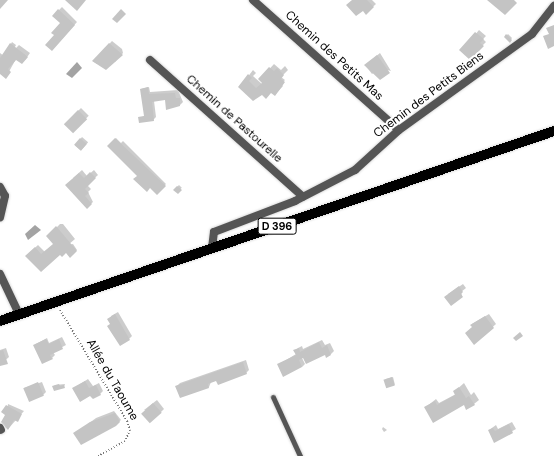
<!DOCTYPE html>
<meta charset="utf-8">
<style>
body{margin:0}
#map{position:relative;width:554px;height:456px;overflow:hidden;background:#fff;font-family:"DM Sans",sans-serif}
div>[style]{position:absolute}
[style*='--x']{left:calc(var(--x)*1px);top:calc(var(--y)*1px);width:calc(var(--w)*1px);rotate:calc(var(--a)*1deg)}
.water>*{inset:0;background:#a3a3a3}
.shadow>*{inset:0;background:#0003;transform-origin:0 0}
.building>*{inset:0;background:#c4c4c4;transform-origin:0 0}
.path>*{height:2px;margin-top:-1px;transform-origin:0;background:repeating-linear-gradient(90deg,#777 0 1px,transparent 0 3px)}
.roads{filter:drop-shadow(0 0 1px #dbdbdb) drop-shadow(0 0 1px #dbdbdb)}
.lane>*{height:5px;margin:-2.5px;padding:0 2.5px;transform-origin:2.5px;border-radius:2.5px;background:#555}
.street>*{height:8px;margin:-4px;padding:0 4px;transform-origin:4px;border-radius:4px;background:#555}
.primary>*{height:10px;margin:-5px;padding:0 5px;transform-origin:5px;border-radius:5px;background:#000}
span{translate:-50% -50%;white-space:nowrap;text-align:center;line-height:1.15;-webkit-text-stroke:4px #fff;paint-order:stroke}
.shield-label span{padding:1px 3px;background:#fff;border:1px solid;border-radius:3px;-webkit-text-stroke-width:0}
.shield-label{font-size:11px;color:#000;font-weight:700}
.street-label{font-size:12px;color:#000}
</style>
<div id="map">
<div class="water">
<div style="clip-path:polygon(77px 62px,82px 68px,72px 78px,66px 74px)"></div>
<div style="clip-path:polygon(35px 225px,41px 230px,28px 240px,25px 234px)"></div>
</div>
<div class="shadow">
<div style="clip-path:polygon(353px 0,372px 0,376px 4px,366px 13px)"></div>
<div style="clip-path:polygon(62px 7px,77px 22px,52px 50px,61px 23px,53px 16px)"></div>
<div style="clip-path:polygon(479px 30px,486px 36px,483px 39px,486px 42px,470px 58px,474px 36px)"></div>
<div style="clip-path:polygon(508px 34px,512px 38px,510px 41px,505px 37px)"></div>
<div style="clip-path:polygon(112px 41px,122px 49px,123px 53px,115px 62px,97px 64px,93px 61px)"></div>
<div style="clip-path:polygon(12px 42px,16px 45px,13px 51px,19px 45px,30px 53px,25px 60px,16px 59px,6px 77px,0 73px,0 53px,4px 56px)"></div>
<div style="clip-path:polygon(380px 53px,391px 71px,380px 68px,372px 74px,365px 65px)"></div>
<div style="clip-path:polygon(274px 64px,281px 70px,285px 66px,288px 70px,281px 77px,285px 80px,281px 84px,283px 86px,275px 95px,271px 86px,253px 99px,240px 87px,253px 70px,256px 73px,253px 76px,262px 84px,263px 83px,260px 79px)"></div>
<div style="clip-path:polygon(149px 87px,150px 92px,178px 90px,183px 102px,180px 105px,165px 99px,154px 101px,156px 117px,153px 120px,139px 118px,145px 116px,141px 89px)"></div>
<div style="left:81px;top:108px;width:11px;height:23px;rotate:45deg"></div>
<div style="left:82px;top:137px;width:8px;height:11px;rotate:40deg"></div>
<div style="clip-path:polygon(116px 138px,121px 143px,123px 141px,166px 184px,157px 193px,108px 146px)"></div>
<div style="clip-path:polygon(82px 170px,87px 176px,94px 170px,98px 175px,87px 185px,91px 189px,88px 192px,93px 202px,87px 207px,73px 178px)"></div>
<div style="left:179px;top:185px;width:4px;height:6px;rotate:45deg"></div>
<div style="clip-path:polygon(60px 224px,63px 224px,75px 239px,68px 245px,73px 244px,77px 250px,70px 256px,66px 251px,26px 256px,38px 245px,45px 252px,54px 244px,48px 236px)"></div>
<div style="clip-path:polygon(463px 284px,466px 288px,461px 292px,462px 296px,448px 294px)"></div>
<div style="clip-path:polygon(118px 312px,132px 336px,129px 339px,111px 323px,111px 316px)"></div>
<div style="clip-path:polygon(489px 314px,496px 324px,474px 344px,472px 324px)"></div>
<div style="clip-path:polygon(62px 337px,66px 345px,53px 352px,55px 355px,52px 358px,36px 344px,47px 338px,49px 343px)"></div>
<div style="clip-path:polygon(322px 340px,325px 345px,330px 343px,334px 351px,331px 354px,304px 357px,302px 358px,305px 364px,302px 367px,278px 365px,296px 354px,295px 351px,298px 348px,302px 346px,303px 349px)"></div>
<div style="clip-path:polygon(6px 348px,9px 357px,0 365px,0 350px)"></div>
<div style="clip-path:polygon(246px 360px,249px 370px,246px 373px,211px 382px,209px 387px,180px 397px,177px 386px,180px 383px)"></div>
<div style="clip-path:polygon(393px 377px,395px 385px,385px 380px,386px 379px)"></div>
<div style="clip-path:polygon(88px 379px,93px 386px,99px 383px,103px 391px,100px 394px,91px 395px,74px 388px)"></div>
<div style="clip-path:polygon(42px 382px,46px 392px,43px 395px,24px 388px)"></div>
<div style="clip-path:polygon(464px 383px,471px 395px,474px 392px,479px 400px,474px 404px,426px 407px,436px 399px,439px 403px,456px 394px,455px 391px)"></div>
<div style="clip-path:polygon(65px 384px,64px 387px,54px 386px,55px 385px)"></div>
<div style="clip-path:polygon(157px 400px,164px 409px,161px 412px,144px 410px)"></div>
<div style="clip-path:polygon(8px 404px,24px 411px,8px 429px,5px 427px)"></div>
<div style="clip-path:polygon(114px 411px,121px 420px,115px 425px,80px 430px,96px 418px)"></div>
<div style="clip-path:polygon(512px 422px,516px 429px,495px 441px,489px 430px,496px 425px,498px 429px)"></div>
<div style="clip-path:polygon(383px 427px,387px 430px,384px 432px,382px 429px)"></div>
</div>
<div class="building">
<div style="clip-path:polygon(0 0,8px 0,0 9px)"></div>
<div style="clip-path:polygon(65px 0,86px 0,77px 11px)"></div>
<div style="clip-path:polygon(352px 0,367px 0,374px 7px,366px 15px,363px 11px,356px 16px,346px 5px)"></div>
<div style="clip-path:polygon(487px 0,514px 0,517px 3px,505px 15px)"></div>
<div style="clip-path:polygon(58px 9px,75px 25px,52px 51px,45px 45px,54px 35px,51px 33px,60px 23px,52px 16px)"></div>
<div style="clip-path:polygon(121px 9px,126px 14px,117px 23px,112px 19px)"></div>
<div style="clip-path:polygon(554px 25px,554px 46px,548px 49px,543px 36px,549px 34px,546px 28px)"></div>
<div style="clip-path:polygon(475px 32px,484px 39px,480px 43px,484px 46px,470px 60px,459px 50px)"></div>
<div style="clip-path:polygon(506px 34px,512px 40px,510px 43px,504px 37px)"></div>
<div style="clip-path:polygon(10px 43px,28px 57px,22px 64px,16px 60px,8px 69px,11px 72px,6px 79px,0 74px,0 58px)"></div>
<div style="clip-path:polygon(109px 43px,123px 55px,106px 70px,92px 61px)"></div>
<div style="clip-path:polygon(377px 55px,390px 73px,380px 80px,364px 65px)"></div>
<div style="clip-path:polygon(269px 67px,274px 71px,277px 68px,284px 75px,281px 79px,285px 82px,275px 96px,271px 93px,266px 99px,262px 95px,253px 101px,238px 87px,248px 74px,252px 78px,249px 81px,256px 88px,262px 83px,258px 79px)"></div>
<div style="clip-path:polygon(148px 87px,149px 94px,175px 93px,176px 98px,180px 98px,180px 106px,166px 110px,165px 100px,152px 102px,154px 121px,139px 123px,138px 117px,144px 116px,140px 89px)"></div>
<div style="left:78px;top:110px;width:13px;height:20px;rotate:45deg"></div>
<div style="left:80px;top:138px;width:9px;height:9px;rotate:41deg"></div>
<div style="clip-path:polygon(115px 138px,166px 186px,157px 195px,150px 188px,147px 192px,133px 179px,137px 176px,107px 146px)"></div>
<div style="clip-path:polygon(90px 172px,96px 178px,85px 189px,89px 193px,85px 196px,92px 204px,87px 209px,65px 185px,79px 173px,84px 178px)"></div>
<div style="clip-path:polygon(177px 186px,182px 190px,178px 194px,173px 190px)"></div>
<div style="clip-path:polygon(56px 226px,77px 251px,70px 258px,66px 253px,62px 257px,60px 255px,41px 272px,25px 256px,35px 247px,41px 254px,53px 244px,46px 236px)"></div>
<div style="clip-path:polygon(459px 286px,463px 292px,461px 294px,463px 297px,451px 306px,444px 297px)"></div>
<div style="clip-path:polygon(115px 314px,130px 340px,120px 346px,107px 326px,110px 324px,107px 319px)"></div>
<div style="clip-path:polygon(485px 316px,494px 328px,474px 345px,465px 333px,472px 327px,470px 325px)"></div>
<div style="clip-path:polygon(520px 332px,523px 336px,516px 341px,513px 338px)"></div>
<div style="clip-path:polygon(46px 339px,49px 344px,59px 339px,63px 349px,50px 355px,53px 359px,42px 364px,33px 345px)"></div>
<div style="clip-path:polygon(319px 342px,322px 348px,327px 345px,331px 355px,326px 358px,325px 355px,306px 364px,303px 358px,299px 360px,302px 367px,283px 377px,277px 364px,296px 355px,293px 350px,299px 348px,300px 352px)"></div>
<div style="clip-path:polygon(3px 350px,8px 364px,0 366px,0 351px)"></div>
<div style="clip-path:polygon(243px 362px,247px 374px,218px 385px,216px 381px,208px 384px,209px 388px,180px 398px,175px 386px)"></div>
<div style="left:392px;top:377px;width:9px;height:9px;rotate:72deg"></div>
<div style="clip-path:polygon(85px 381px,89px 388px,96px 385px,101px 395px,93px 399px,90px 396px,80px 402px,72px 388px)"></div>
<div style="left:38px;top:382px;width:15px;height:16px;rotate:67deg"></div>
<div style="clip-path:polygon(59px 384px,60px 386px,64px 385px,65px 388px,54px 391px,52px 386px)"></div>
<div style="clip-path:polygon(459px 387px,466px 398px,469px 396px,475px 405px,466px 410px,464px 405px,433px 423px,424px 407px,435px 401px,437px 405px,455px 395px,453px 391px)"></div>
<div style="left:153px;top:403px;width:13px;height:16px;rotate:48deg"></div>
<div style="clip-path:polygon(6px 405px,22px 414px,18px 422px,14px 420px,8px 430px,1px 422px,5px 415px,1px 412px)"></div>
<div style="clip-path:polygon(115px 413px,120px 422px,116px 426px,81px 445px,73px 433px,90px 422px)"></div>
<div style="clip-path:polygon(509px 424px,513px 433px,494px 443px,488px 430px,493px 428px,495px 431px)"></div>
</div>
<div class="path">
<div style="--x:60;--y:310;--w:130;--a:58.9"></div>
<div style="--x:127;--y:421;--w:9;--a:72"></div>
<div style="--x:130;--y:430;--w:12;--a:114"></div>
<div style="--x:125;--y:441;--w:31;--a:151"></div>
</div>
<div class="roads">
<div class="lane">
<div style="--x:273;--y:397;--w:65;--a:65.4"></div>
</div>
<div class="street">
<div style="--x:253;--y:0;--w:195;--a:41.7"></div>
<div style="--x:150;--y:60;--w:205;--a:41.8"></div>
<div style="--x:0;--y:187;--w:10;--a:61"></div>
<div style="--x:5;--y:196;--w:22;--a:103"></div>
<div style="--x:212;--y:248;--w:16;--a:-83"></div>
<div style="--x:214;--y:232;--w:87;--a:-20.9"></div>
<div style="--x:295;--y:201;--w:68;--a:-27.3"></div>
<div style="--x:355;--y:170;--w:59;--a:-42.3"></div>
<div style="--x:399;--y:130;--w:164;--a:-35.8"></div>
<div style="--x:532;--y:34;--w:36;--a:-52"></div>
<div style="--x:0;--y:274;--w:44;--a:64.6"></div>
<div style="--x:0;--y:428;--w:2;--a:63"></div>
</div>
<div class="primary">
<div style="--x:0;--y:321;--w:586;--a:-18.93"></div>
</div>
</div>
<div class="shield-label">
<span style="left:277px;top:226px">D 396</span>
</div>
<div class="street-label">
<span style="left:334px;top:56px;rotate:42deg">Chemin des Petits Mas</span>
<span style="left:429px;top:95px;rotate:-37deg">Chemin des Petits Biens</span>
<span style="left:234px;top:119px;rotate:42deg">Chemin de Pastourelle</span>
<span style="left:112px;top:380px;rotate:60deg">Allée du Taoume</span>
</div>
</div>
